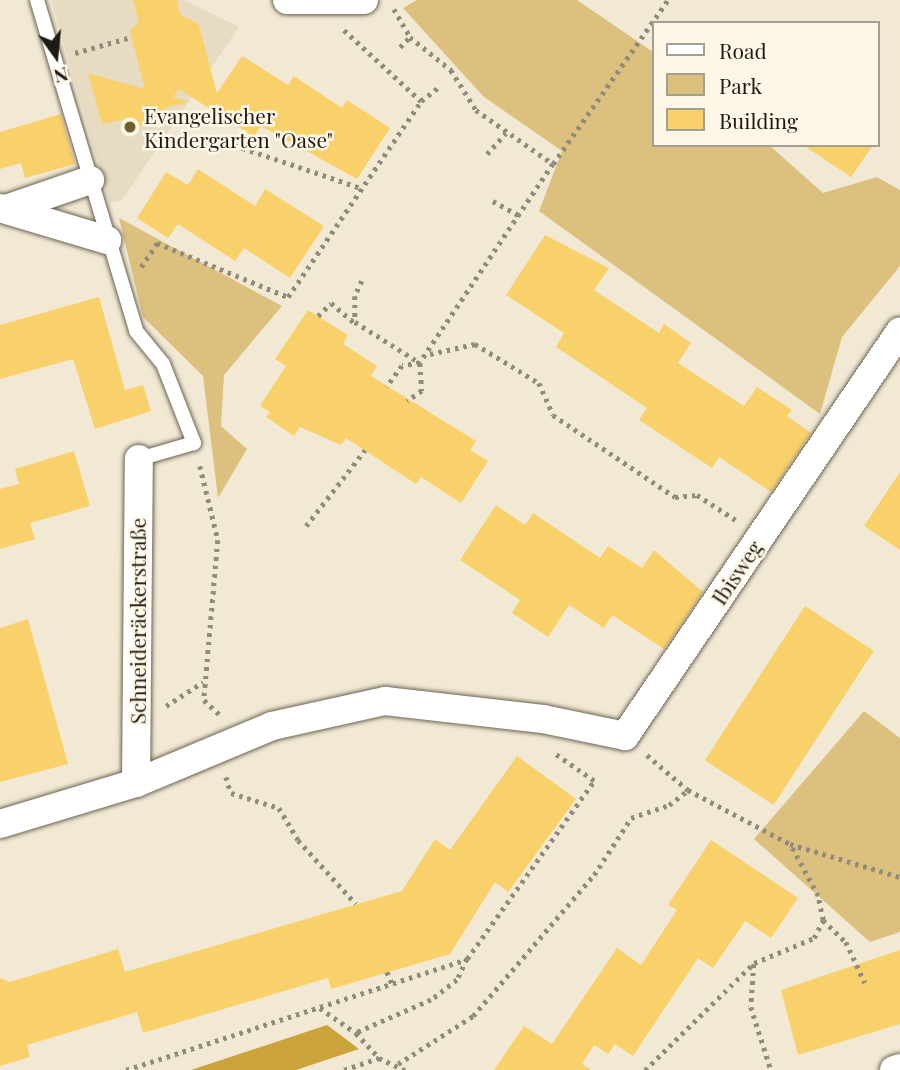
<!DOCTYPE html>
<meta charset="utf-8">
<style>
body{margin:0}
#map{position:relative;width:900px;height:1070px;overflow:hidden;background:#f2e9d5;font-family:"Playfair Display",serif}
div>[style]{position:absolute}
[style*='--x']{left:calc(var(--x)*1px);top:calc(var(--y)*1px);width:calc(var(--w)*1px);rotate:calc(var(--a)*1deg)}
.built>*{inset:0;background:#e7dcc1}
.green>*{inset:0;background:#dbc07e}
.forest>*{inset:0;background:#caa33a}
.building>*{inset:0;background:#f9d16b;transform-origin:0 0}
.path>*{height:4.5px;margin-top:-2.25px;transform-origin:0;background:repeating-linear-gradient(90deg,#928b7d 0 3.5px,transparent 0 8.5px)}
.roads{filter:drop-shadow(0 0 2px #6c6553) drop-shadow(0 0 2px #6c6553)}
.lane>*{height:14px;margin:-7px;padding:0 7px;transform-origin:7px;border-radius:7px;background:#fff}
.street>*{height:28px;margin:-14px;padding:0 14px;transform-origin:14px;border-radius:14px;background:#fff}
.dots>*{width:19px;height:19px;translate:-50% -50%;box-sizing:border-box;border:4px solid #fef7e7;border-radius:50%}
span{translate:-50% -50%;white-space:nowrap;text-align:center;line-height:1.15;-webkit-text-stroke:5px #fef7e7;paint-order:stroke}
.poi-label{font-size:21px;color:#1e1b14}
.left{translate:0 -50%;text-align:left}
.street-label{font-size:21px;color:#1e1b14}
.legend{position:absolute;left:652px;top:21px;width:228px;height:126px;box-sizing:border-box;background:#fef7e7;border:2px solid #a49f93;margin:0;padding:9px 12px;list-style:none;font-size:21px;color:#1e1b14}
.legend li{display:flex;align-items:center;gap:14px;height:35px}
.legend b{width:35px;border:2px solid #a49f93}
.north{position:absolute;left:21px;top:21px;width:70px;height:70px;-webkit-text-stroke:5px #fef7e7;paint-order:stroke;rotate:165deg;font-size:19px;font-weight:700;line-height:28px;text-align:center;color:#1e1b14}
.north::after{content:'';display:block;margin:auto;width:24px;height:32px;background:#1e1b14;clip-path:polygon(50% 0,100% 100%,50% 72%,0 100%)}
</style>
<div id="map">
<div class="built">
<div style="clip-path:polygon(51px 0,184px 0,239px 27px,122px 200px,110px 203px)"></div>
</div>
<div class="green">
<div style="clip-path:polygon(417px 0,577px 0,653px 52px,653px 145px,769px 145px,823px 193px,877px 177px,900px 190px,900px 266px,842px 337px,820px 414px,539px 211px,562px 151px,484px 97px,403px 8px)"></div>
<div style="clip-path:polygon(119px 218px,282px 306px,224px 375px,221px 426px,247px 449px,218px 498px,203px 376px,143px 317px)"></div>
<div style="clip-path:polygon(864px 711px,900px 738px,900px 932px,870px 942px,754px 839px)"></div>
</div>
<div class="forest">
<div style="clip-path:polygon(327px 1025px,359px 1049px,296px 1070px,191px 1070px)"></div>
</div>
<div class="building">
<div style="clip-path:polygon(133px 0,177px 0,180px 14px,199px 25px,217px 93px,242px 56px,288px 85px,294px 76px,342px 108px,347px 100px,390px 128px,357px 179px,261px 126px,254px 137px,179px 89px,173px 97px,189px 102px,166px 108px,155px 124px,151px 112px,139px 129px,126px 119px,102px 124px,88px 73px,145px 89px,130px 31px,139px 22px)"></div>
<div style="clip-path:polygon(61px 114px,75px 164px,25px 178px,21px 163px,0 169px,0 132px)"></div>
<div style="clip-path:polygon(803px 145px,873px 145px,851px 177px)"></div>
<div style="clip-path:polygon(198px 169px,255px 206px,265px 189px,324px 226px,290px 278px,244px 248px,235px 261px,178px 224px,168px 238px,137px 218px,166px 172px,188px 185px)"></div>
<div style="clip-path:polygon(545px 235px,609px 268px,594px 290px,659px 333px,664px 324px,691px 343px,678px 363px,744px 406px,757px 387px,792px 410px,787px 416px,811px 433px,771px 492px,719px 457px,712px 468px,639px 420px,647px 408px,556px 347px,564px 333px,506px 295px)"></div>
<div style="clip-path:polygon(99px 297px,125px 390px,143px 385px,151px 411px,95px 429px,73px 359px,0 379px,0 325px)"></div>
<div style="clip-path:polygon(308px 310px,348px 335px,343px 344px,377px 366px,371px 376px,476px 441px,470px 450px,488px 461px,461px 503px,421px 477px,416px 484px,346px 438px,341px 445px,300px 427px,294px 436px,266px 417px,270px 412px,260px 406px,286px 366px,275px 359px)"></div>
<div style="clip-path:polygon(74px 451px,90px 506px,30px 523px,35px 539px,0 549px,0 489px,19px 484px,15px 469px)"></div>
<div style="clip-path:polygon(900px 472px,900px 550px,864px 526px)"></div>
<div style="clip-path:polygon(496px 505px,525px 525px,533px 513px,600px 558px,608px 546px,642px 568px,654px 550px,703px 592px,664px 649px,612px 615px,604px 628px,569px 605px,548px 637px,512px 613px,520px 600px,460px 560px)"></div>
<div style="left:805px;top:606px;width:82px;height:184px;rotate:33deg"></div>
<div style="clip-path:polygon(28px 619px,68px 764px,0 782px,0 628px)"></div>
<div style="clip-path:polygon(517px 756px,576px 799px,508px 892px,495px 882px,450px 954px,331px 989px,328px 978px,143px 1033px,137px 1012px,27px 1045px,30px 1057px,0 1066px,0 978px,10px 982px,118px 949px,125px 972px,402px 891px,435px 839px,450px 850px)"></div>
<div style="clip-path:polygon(711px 840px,798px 898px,771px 938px,745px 921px,713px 968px,698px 958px,633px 1056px,615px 1044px,608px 1054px,594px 1045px,582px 1064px,591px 1070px,494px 1070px,524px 1026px,552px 1044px,617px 948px,641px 965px,677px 910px,668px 905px)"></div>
<div style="clip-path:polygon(900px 950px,900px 1024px,798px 1055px,781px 990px)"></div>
</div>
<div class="path">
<div style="--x:394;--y:9;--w:32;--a:60"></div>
<div style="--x:410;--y:37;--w:53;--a:38.8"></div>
<div style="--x:451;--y:70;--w:47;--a:58"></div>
<div style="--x:476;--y:110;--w:94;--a:35"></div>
<div style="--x:553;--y:164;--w:239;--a:123.8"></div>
<div style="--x:420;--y:363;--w:28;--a:86"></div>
<div style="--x:422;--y:391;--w:18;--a:146"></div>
<div style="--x:344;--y:30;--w:105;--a:42.7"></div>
<div style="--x:421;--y:101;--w:23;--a:-38"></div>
<div style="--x:400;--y:47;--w:14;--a:-45"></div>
<div style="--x:75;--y:53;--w:58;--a:-15.9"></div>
<div style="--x:210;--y:137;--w:159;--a:18.7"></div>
<div style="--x:487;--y:154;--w:28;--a:-48"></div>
<div style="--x:553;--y:164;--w:200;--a:-55"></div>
<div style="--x:493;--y:201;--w:31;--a:29"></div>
<div style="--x:141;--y:267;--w:29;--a:-56"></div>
<div style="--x:157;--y:243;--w:142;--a:22.4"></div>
<div style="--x:288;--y:297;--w:237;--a:-55.8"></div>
<div style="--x:362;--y:281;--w:17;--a:115"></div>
<div style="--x:355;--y:296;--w:26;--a:90"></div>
<div style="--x:355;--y:322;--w:77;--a:32.2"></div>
<div style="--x:420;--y:363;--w:18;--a:171"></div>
<div style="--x:402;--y:366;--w:26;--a:126"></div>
<div style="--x:318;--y:316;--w:18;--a:-45"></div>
<div style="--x:331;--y:303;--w:30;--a:40"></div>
<div style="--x:430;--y:354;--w:46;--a:-12.5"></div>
<div style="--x:475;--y:344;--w:75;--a:31.4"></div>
<div style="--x:539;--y:383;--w:35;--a:66"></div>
<div style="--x:553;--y:415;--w:147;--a:33.9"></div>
<div style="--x:675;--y:497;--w:22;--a:-5"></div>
<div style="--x:697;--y:495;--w:46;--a:32.7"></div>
<div style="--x:200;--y:466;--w:76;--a:76.3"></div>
<div style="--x:218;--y:540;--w:161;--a:95"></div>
<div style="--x:204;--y:700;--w:23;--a:43"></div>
<div style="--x:306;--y:526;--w:96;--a:-52.2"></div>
<div style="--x:166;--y:706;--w:44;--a:-33"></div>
<div style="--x:647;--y:755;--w:54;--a:40.5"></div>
<div style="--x:688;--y:790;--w:115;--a:27.9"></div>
<div style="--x:790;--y:844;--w:115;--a:16.7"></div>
<div style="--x:226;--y:777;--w:17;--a:73"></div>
<div style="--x:231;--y:793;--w:50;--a:17.4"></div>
<div style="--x:279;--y:808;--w:37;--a:59"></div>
<div style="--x:298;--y:840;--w:86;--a:47.8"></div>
<div style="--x:823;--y:920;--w:32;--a:44"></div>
<div style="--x:846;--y:942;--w:45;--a:65.1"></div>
<div style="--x:467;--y:959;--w:219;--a:-54.5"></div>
<div style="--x:594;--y:781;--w:47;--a:-145.3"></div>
<div style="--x:754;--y:964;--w:43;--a:94"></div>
<div style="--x:751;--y:1007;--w:66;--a:72.4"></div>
<div style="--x:387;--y:972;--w:13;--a:67"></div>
<div style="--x:320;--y:1008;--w:44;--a:34.8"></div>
<div style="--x:398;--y:1064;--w:89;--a:-32.6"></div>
<div style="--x:473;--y:1016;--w:186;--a:-49.4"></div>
<div style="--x:594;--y:875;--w:68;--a:-57"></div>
<div style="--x:631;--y:818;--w:40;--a:-18.9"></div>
<div style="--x:669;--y:805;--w:24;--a:-38"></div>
<div style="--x:126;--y:1070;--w:359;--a:-18"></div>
<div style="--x:467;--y:959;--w:23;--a:115"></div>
<div style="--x:457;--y:980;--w:33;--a:142"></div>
<div style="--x:431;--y:1000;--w:82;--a:156.3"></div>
<div style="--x:356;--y:1033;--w:34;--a:47"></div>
<div style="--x:344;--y:1070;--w:37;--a:-19"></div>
<div style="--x:379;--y:1058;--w:29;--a:25"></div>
<div style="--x:645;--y:1070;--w:153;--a:-44.5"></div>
<div style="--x:754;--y:963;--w:65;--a:-22.6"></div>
<div style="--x:814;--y:938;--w:20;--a:-63"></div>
<div style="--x:823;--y:920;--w:25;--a:-102"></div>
<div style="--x:818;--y:896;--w:59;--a:-118.3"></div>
</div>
<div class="roads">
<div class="lane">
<div style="--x:37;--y:0;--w:345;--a:73.3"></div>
<div style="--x:136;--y:331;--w:43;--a:50.7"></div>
<div style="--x:163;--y:364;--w:85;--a:68.6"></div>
<div style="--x:194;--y:443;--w:57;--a:163.8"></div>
</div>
<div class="street">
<div style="--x:287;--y:0;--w:77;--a:0"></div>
<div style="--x:0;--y:208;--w:112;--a:16.7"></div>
<div style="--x:6;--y:209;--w:89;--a:-19"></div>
<div style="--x:136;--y:783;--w:324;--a:-89.5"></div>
<div style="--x:0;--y:824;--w:142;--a:-16.8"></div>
<div style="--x:136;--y:783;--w:147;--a:-22.7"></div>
<div style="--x:272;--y:726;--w:116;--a:-12.5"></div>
<div style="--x:385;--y:701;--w:159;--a:6.5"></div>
<div style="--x:543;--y:719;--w:84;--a:11.7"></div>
<div style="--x:625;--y:736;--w:489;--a:-55.8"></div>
<div style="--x:894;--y:1070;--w:6;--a:-18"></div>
</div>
</div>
<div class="dots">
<div style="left:130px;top:127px;background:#715e2c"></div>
</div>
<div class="poi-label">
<span class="left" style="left:144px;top:127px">Evangelischer<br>Kindergarten "Oase"</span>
</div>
<div class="street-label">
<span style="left:736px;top:572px;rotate:-56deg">Ibisweg</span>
<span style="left:137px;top:621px;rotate:-90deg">Schneideräckerstraße</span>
</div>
<ul class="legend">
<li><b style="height:9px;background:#fff"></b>Road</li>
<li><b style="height:19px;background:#dbc07e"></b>Park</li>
<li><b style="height:19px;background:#f9d16b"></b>Building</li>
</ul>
<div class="north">N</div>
</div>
